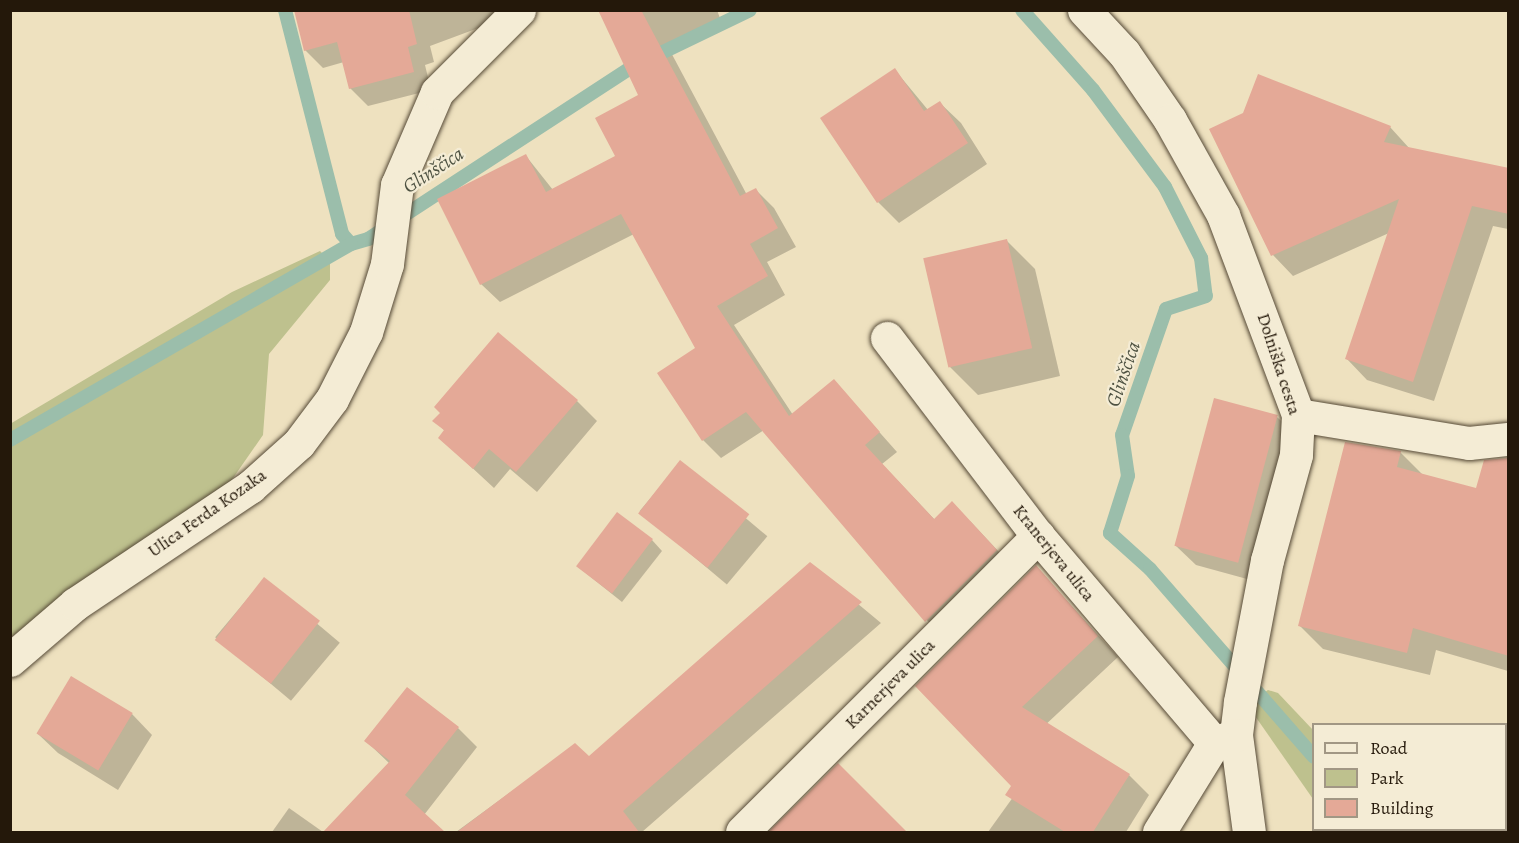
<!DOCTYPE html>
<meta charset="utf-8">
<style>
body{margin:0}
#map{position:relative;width:1519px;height:843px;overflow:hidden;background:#eee1bf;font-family:Alegreya,serif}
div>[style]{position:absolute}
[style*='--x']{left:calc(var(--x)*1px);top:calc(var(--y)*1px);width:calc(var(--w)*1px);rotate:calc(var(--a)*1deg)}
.green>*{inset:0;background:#bec18e}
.shadow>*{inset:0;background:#0003;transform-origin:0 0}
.stream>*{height:14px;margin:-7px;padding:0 7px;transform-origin:7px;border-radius:7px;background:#9bbeab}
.building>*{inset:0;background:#e4a997;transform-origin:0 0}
.roads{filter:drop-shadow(0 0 2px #564a37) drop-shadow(0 0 2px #564a37)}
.minor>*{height:33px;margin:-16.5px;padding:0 16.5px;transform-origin:16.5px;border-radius:16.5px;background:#f4ecd5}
span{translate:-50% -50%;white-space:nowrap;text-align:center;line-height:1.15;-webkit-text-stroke:4.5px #f4ecd5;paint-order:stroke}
.street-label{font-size:18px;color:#24180a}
.water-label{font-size:20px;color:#4e5242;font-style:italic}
.frame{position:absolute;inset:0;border:12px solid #24180a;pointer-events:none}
.legend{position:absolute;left:1312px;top:723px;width:195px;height:108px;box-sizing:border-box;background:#f4ecd5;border:2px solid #a19784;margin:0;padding:8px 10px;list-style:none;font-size:18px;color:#24180a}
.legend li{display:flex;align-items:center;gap:12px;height:30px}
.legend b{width:30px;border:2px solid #a19784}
</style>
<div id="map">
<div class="green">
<div style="clip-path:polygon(320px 251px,330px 261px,330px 280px,269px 354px,263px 435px,231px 481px,11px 637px,10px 424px,232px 292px)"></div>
<div style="clip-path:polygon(1268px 690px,1278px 693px,1313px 730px,1313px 799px,1255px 716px,1253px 701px)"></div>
</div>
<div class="shadow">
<div style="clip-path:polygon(295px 10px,527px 10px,430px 46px,434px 62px,425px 65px,431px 90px,368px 106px,350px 88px,344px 62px,323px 68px,305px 50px)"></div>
<div style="clip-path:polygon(600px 10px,717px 10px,721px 21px,667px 45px,747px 195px,756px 190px,774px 208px,796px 247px,767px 262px,785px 295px,734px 325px,793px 415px,834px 381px,897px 452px,882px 464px,935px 520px,970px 521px,1015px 569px,944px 640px,764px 430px,721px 458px,703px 440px,697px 349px,634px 234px,500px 302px,481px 284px,526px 156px,553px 190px,618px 157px,640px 96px)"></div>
<div style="clip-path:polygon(895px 70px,928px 110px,940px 103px,961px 123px,987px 164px,899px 223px,878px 202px,822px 118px)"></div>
<div style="clip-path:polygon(1390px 127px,1410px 149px,1508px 169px,1508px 229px,1493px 226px,1434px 401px,1367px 380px,1347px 359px,1389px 233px,1293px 276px,1273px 255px,1211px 130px)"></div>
<div style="clip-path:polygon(1007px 241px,1035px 269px,1060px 376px,978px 395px,950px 367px)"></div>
<div style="clip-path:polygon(577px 401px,597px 421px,537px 492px,510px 469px,494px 488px,440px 438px,445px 431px,435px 421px)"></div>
<div style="clip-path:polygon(1277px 417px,1298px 437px,1258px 582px,1196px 565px,1175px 545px)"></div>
<div style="clip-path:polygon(1400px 452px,1424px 476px,1477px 490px,1508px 473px,1508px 671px,1436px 650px,1430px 675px,1323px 649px,1300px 626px)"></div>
<div style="left:680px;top:463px;width:114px;height:63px;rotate:40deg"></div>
<div style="clip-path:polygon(652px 540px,662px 551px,622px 602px,577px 566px)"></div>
<div style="clip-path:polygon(810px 564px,881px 623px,642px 832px,456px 832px,575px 745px,589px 758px)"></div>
<div style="clip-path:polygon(1036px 567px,1118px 657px,1042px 728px,1003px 775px)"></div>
<div style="left:264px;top:579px;width:99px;height:76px;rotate:40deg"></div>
<div style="clip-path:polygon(132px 714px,152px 735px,118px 790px,58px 753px,37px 733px)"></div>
<div style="clip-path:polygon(458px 728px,477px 747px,424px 815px,443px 832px,325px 832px,390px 764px,366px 741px)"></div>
<div style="clip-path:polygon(1060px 732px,1129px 775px,1149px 795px,1126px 832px,988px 832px)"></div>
<div style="clip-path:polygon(838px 765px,905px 832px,770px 832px)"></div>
<div style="clip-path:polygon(289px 808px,323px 832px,272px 832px)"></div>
<div style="left:1422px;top:830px;width:47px;height:4px"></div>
</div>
<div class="stream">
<div style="--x:285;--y:10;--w:231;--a:75.7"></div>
<div style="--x:342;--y:234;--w:13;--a:48"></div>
<div style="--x:351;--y:244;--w:18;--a:-16"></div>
<div style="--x:368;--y:239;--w:313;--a:-33.1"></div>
<div style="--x:630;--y:68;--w:133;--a:-25.8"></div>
<div style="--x:1022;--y:10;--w:107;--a:48.4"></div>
<div style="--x:1093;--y:90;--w:121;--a:53.4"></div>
<div style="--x:1165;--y:187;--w:80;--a:63.1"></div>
<div style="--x:1201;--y:258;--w:38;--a:83"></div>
<div style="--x:1206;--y:296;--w:42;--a:162"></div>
<div style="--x:1166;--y:309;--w:133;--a:109.2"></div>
<div style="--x:1122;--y:435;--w:41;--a:81.7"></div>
<div style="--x:1128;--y:476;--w:60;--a:107.5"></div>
<div style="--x:1110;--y:533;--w:54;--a:42"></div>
<div style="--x:1150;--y:569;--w:249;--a:48.9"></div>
<div style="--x:10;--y:440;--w:393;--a:-29.9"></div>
<div style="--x:1376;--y:830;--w:4;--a:34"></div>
</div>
<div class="building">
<div style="clip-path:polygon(294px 10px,409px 10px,417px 44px,408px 47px,414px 72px,349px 89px,337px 42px,304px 51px)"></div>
<div style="clip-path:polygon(598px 10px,641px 10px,740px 196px,756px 188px,778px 228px,750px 244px,768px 276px,717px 306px,789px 416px,834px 379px,880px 432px,865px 445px,934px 519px,952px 501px,997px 550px,925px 622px,746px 412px,702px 441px,657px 373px,695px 348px,621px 214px,480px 285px,437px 199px,526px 154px,546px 192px,615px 156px,595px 118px,638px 95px)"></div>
<div style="clip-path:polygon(895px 68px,924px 111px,940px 101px,968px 143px,877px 203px,820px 118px)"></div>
<div style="clip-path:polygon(1258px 74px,1391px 126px,1384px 142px,1509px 168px,1509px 214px,1472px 206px,1413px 382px,1345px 359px,1399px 199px,1271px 256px,1209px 129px,1243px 113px)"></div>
<div style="left:1007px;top:239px;width:112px;height:86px;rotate:77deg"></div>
<div style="clip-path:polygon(498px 332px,578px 400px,516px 472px,489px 449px,473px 469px,438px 438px,444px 430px,432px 421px,440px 413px,434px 407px)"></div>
<div style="left:1214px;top:398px;width:66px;height:153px;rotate:15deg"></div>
<div style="clip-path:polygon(1345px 442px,1401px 451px,1397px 467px,1476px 488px,1484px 460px,1509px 458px,1509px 656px,1413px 628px,1407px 653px,1298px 626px)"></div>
<div style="left:680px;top:460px;width:88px;height:68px;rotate:38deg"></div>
<div style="left:617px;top:512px;width:45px;height:68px;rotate:37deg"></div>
<div style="clip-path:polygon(810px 562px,862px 602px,623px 811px,639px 832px,457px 832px,575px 743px,589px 756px)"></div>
<div style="clip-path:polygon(1036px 565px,1098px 636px,1022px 707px,1130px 774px,1093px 832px,1065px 832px,1005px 795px,1011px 786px,915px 686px)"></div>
<div style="left:264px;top:577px;width:71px;height:80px;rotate:38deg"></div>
<div style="left:71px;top:676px;width:72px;height:67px;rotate:31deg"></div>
<div style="clip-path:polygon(407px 687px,459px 727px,405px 795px,445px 832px,323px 832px,390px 761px,364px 741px)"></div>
<div style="clip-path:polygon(838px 763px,907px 832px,768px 832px,807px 794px)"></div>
</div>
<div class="roads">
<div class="minor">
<div style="--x:1084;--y:10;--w:59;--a:47.1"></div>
<div style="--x:1124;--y:53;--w:81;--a:55.5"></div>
<div style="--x:1170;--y:120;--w:109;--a:60.8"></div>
<div style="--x:1223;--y:215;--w:214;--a:69.4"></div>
<div style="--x:1298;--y:415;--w:40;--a:92.9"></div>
<div style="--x:1296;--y:455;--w:109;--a:105.4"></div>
<div style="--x:1267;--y:560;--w:145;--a:100.8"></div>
<div style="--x:1240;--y:702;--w:33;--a:97"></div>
<div style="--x:1236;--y:735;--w:98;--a:82.4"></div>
<div style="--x:887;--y:338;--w:249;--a:52.7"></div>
<div style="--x:1038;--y:536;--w:272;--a:49.6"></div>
<div style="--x:1214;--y:743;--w:23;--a:-20"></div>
<div style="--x:1298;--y:415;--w:173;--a:9.3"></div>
<div style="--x:1469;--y:443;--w:39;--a:-6"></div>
<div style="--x:10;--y:660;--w:86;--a:-40.7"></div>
<div style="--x:75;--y:604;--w:211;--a:-33.8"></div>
<div style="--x:250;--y:487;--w:66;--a:-41.9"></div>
<div style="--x:299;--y:443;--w:55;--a:-53.1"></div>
<div style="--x:332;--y:399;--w:75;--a:-63.1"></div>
<div style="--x:366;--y:332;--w:71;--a:-72.8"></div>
<div style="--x:387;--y:264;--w:80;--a:-82.8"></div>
<div style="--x:397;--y:185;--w:101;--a:-66.7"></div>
<div style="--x:437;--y:92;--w:116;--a:-45"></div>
<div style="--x:742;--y:832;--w:419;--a:-45"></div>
<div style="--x:1159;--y:832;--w:105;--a:-58.3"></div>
</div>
</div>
<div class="street-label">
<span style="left:1279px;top:364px;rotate:72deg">Dolniška cesta</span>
<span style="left:207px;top:513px;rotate:-35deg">Ulica Ferda Kozaka</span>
<span style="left:1054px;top:553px;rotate:51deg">Kranerjeva ulica</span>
<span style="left:890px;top:684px;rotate:-45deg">Karnerjeva ulica</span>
</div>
<div class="water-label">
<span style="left:433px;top:170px;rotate:-33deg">Glinščica</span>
<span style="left:1123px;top:374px;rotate:-71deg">Glinščica</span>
</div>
<div class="frame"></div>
<ul class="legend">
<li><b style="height:8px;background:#f4ecd5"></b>Road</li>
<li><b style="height:16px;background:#bec18e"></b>Park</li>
<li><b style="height:16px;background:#e4a997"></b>Building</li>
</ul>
</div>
